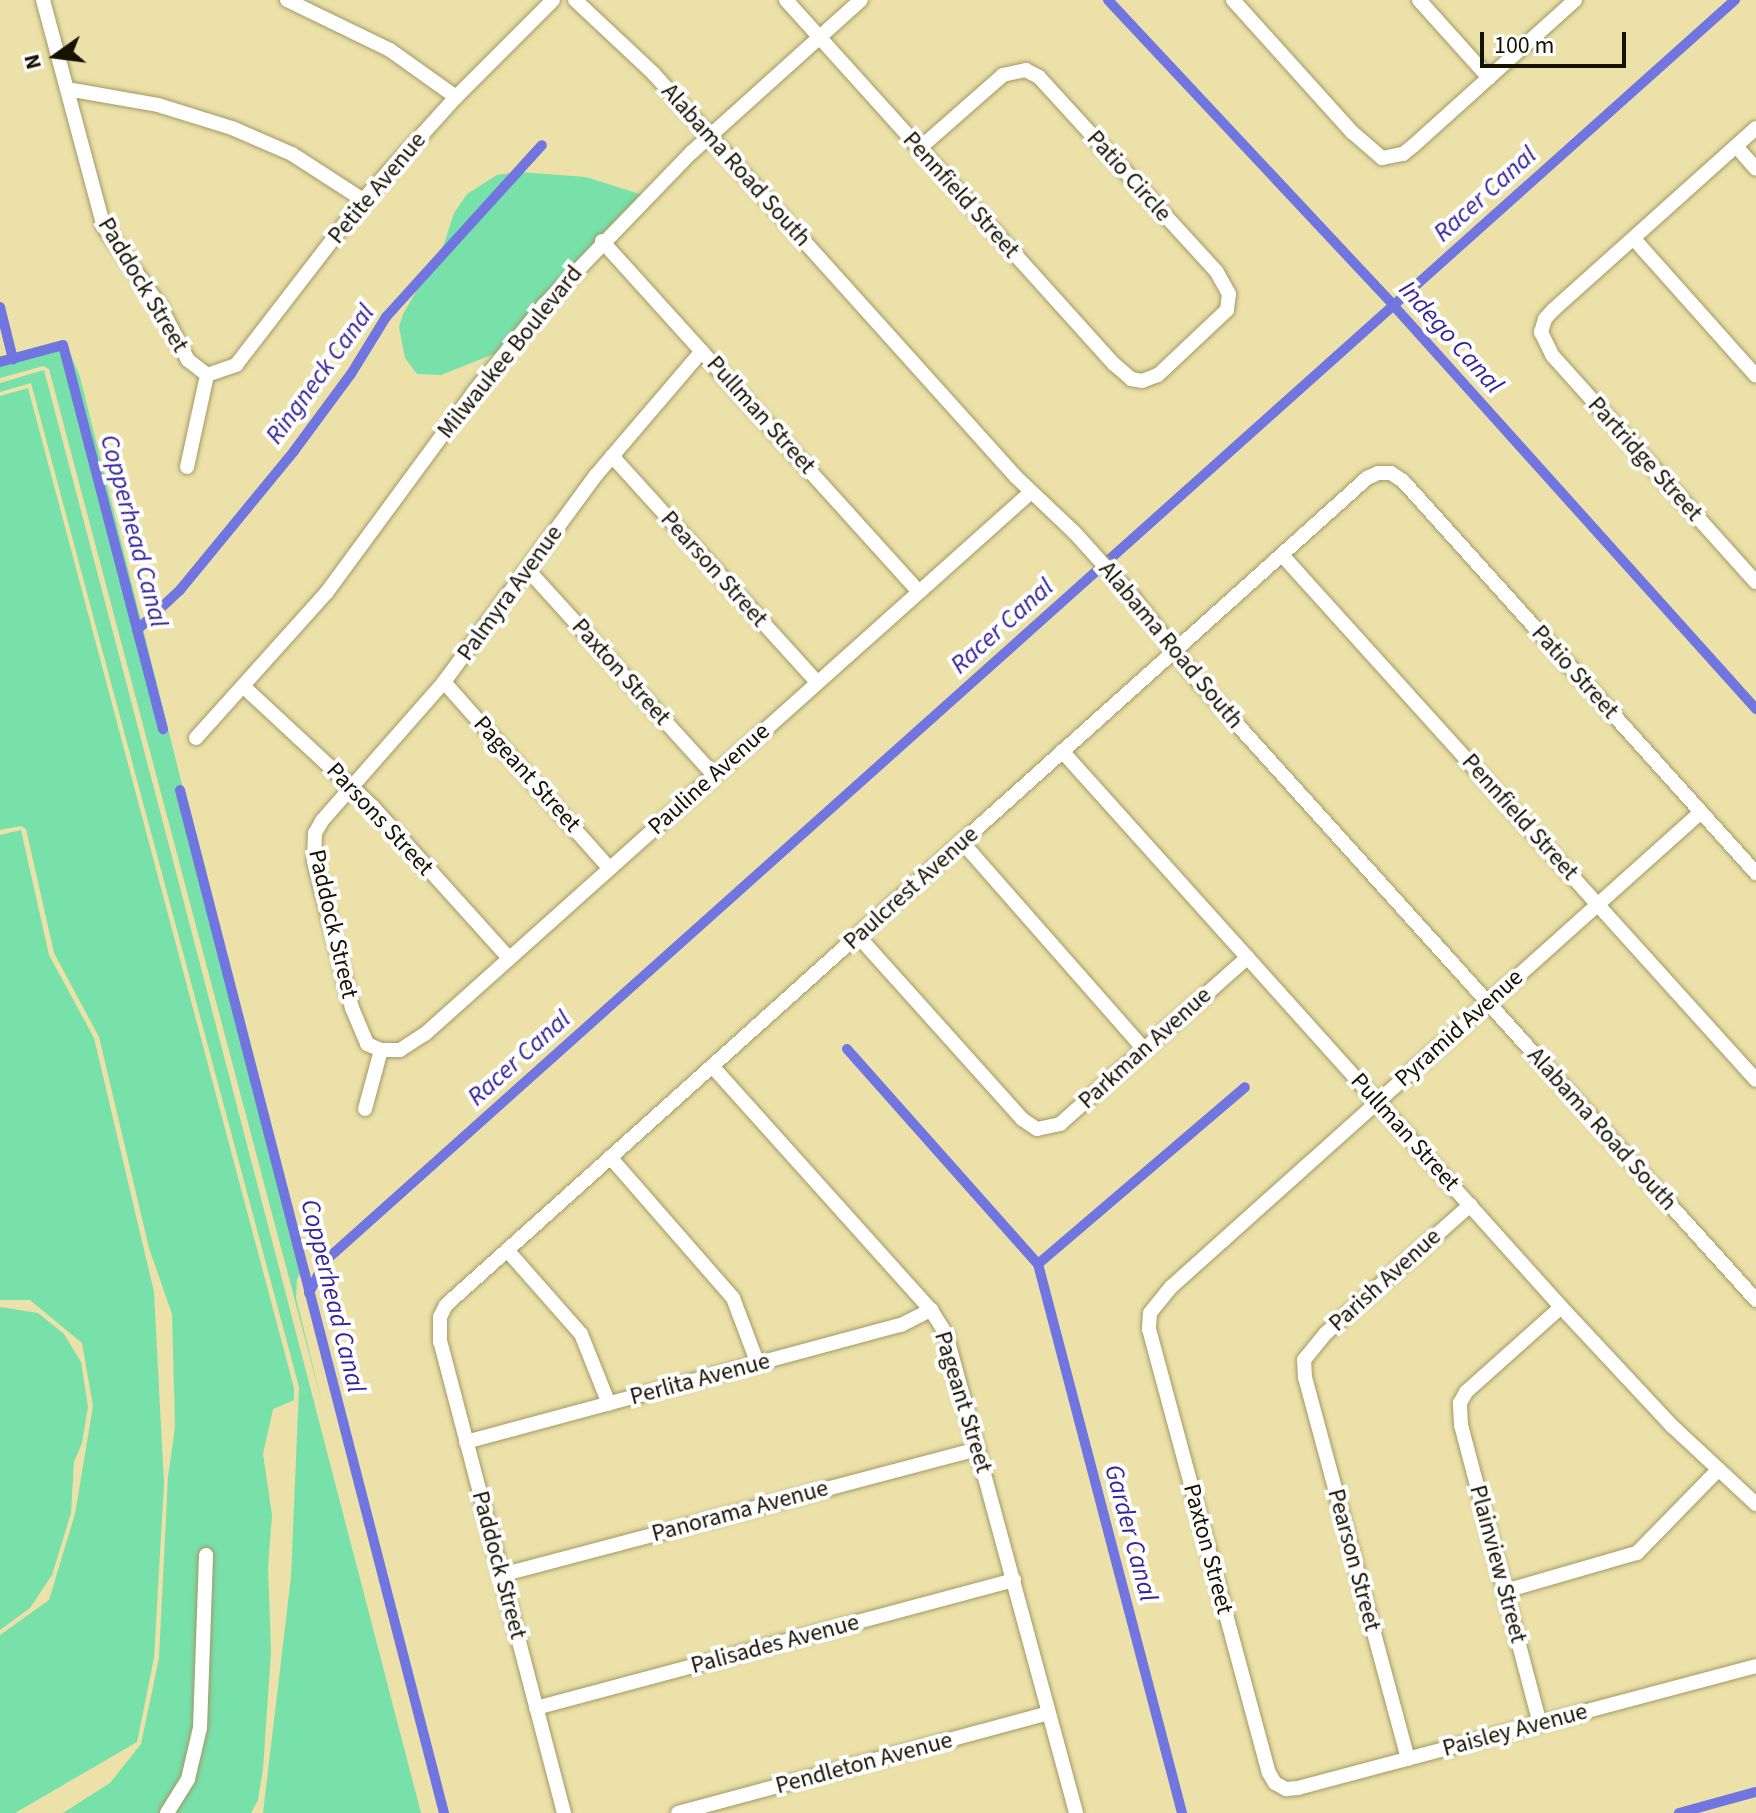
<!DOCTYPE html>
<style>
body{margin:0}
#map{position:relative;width:1756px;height:1813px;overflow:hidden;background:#ebe1a9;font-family:"Source Sans 3",sans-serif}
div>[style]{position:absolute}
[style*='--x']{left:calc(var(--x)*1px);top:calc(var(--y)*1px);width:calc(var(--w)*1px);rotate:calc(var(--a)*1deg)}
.green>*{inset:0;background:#78e0a9}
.canal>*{height:10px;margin:-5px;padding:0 5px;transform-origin:5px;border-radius:5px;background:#7175df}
.roads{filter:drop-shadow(0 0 2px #a39963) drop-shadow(0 0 2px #a39963)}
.minor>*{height:14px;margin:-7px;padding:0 7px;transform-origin:7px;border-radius:7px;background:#fff}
span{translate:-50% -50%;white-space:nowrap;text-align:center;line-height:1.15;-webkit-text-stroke:8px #fff;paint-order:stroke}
.street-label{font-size:24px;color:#161200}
.water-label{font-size:26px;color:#34229f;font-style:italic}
.north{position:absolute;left:16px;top:16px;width:80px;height:80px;-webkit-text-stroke:6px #fff;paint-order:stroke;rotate:256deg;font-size:22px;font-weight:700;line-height:32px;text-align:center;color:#161200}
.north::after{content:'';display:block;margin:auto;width:28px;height:36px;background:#161200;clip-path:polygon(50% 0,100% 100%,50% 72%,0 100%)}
.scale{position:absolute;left:1480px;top:32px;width:146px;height:36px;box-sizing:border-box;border:4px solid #161200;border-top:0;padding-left:10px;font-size:24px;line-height:28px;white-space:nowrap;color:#161200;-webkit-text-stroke:6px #fff;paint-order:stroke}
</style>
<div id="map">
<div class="green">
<div style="clip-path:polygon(519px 172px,586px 177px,646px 196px,504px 350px,441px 375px,417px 374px,405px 358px,399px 327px,403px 314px,444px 244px,454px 213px,467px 194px,497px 175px)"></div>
<div style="clip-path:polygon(55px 345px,70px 353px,80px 377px,303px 1268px,297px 1279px,296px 1298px,322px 1403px,49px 369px,43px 366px,0 378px,0 356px)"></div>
<div style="clip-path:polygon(44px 370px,182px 895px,421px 1813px,263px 1813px,291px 1577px,299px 1387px,31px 383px,0 392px,0 383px)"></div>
<div style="clip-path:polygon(28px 388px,294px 1388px,294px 1400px,273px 1409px,263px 1454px,272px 1515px,268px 1568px,271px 1652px,263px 1769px,258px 1800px,251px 1813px,63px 1813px,110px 1783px,141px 1744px,159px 1658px,168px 1477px,175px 1427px,172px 1314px,149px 1248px,99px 1037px,54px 953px,26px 829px,21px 826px,0 830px,0 396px)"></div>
<div style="clip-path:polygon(21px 830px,49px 955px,94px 1038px,154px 1292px,164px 1484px,154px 1658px,137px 1742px,15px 1813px,0 1813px,0 1635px,49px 1600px,75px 1514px,93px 1406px,82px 1343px,30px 1300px,0 1300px,0 835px)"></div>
<div style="clip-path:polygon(0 1307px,38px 1313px,64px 1334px,81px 1362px,88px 1407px,82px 1443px,74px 1462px,71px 1513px,52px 1575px,30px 1608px,0 1630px)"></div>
</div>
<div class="canal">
<div style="--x:1108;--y:0;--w:419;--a:46.9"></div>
<div style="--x:1394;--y:306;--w:542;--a:48.07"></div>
<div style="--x:0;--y:307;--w:54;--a:76"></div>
<div style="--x:0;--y:362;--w:65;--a:-15.1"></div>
<div style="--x:63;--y:345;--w:397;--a:75.4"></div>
<div style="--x:137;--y:630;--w:59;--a:-42.9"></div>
<div style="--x:180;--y:590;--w:180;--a:-50.6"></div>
<div style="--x:294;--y:451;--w:96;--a:-53.5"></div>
<div style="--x:351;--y:374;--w:67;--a:-58.4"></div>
<div style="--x:386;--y:317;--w:232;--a:-47.8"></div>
<div style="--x:180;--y:790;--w:1057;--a:75.53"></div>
<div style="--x:847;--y:1049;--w:288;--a:48.4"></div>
<div style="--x:1038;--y:1264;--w:568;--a:75.3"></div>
<div style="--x:1038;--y:1264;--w:272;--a:-40.5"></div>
<div style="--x:309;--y:1293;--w:36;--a:-63"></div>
<div style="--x:325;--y:1261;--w:1892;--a:-41.81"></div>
<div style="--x:1679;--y:1813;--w:80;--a:-15.3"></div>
</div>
<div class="roads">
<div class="minor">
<div style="--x:43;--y:0;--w:235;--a:75"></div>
<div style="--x:104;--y:227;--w:97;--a:54.7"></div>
<div style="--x:160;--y:306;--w:61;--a:62.6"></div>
<div style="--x:188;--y:360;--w:24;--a:38"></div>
<div style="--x:287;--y:0;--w:114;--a:25.9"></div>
<div style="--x:390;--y:50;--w:81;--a:35.5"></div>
<div style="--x:575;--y:0;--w:107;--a:43.1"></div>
<div style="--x:653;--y:73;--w:543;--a:48.06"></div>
<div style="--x:1016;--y:477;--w:80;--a:43.5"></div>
<div style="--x:1074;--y:532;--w:88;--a:47.8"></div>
<div style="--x:1133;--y:597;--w:108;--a:52.2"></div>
<div style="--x:1199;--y:682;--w:832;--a:47.97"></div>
<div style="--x:786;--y:0;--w:490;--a:48"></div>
<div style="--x:1114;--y:364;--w:23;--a:41"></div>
<div style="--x:1131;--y:379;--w:11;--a:10"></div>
<div style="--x:1142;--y:381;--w:17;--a:-21"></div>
<div style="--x:1158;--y:375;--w:95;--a:-43.3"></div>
<div style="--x:1227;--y:310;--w:16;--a:-83"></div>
<div style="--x:1229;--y:294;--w:26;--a:-119"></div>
<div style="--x:1216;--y:271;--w:263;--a:-132.4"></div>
<div style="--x:1039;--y:77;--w:15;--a:-152"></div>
<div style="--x:1026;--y:70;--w:24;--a:168"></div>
<div style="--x:1003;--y:75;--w:111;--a:138.7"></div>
<div style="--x:1233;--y:0;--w:178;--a:48"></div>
<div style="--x:1352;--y:132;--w:40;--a:41"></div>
<div style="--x:1382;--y:158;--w:21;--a:-11"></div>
<div style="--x:1403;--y:154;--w:13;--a:-39"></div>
<div style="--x:1413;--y:146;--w:218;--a:-42"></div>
<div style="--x:1419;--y:0;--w:105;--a:48.1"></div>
<div style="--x:67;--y:89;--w:92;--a:10"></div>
<div style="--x:158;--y:105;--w:77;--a:17.3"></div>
<div style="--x:232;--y:128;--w:65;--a:23.4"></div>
<div style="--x:292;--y:154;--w:85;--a:32.9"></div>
<div style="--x:1756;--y:128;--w:273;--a:138.1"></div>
<div style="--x:1553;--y:310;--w:12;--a:132"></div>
<div style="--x:1545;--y:319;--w:14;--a:107"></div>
<div style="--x:1541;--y:332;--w:25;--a:64"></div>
<div style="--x:1552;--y:355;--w:305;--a:48.1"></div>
<div style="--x:1736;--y:146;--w:30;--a:49"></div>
<div style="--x:1634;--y:239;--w:183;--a:48.3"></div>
<div style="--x:602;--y:241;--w:472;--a:47.9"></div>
<div style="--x:702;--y:351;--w:163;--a:130.5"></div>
<div style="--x:596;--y:475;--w:257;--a:126.3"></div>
<div style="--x:444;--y:682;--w:185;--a:131.3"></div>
<div style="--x:322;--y:821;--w:14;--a:120"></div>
<div style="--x:315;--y:833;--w:28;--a:92"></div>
<div style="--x:314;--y:861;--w:152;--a:75.5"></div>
<div style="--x:352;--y:1008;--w:39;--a:67"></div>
<div style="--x:367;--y:1044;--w:15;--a:23"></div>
<div style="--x:381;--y:1050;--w:19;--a:0"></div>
<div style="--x:400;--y:1050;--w:30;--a:-33"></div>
<div style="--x:425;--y:1034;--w:813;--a:-41.81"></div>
<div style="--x:207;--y:375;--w:31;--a:-19"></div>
<div style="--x:236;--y:365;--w:208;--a:-52.4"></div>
<div style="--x:363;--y:200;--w:139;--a:-47.9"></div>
<div style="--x:456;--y:97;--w:137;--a:-45"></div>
<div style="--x:612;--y:456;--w:305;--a:47.8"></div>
<div style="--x:187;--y:467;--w:94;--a:-77.7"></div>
<div style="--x:1282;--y:555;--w:707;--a:47.92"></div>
<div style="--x:528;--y:570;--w:277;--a:47.8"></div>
<div style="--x:444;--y:682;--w:249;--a:48.4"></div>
<div style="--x:244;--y:687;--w:175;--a:42.9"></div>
<div style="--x:372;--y:806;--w:205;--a:48"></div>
<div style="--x:196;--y:738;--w:196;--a:-48.1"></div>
<div style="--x:327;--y:592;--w:247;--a:-53.7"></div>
<div style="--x:473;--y:393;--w:113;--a:-51.1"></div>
<div style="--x:544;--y:305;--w:213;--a:-46"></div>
<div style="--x:692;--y:152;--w:227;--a:-42"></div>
<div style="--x:1062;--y:751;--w:747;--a:48.09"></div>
<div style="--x:1561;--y:1307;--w:163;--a:47"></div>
<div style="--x:1672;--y:1426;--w:115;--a:42.9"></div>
<div style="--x:1701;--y:812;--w:712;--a:138.13"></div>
<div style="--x:1171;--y:1287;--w:33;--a:129"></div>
<div style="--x:1150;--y:1313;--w:16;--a:94"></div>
<div style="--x:1149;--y:1329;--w:460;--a:74.9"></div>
<div style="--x:1269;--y:1773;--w:12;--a:59"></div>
<div style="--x:1275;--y:1783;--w:13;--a:29"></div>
<div style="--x:1286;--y:1789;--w:12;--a:-5"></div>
<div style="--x:1298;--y:1788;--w:474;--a:-14.9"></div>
<div style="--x:962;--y:842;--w:276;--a:48.7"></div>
<div style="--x:858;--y:936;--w:246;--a:48.1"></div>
<div style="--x:1022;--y:1119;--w:18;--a:34"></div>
<div style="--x:1037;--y:1129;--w:24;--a:-12"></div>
<div style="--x:1060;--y:1124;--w:251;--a:-41.6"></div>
<div style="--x:712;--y:1066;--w:328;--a:48.1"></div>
<div style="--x:931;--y:1310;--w:28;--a:58"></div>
<div style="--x:946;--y:1334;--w:496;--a:74.8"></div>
<div style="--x:365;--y:1109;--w:61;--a:-74.8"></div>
<div style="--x:610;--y:1157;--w:187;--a:48.9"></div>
<div style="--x:733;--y:1298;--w:71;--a:69.3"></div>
<div style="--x:507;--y:1250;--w:112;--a:48.6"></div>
<div style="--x:581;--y:1334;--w:75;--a:68.2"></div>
<div style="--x:466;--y:1442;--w:450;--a:-15.1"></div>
<div style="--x:901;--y:1325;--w:34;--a:-27"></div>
<div style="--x:501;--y:1575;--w:493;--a:-14.8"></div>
<div style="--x:1505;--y:1591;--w:137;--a:-16.1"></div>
<div style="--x:1637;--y:1553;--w:115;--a:-45.7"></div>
<div style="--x:536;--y:1708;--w:495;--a:-15"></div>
<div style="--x:1540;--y:1724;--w:309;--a:-104.8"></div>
<div style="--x:1461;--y:1425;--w:22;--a:-93"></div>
<div style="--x:1460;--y:1403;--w:13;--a:-61"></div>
<div style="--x:1466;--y:1392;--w:127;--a:-41.8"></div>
<div style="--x:1408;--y:1759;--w:395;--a:-105.1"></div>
<div style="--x:1305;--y:1378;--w:18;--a:-93"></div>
<div style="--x:1304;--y:1360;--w:35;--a:-51"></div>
<div style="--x:1326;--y:1333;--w:193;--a:-41.6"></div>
<div style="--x:167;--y:1813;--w:40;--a:-58"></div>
<div style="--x:188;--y:1779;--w:52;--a:-76.8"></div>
<div style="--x:200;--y:1728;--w:173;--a:-88"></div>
<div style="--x:564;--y:1813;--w:487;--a:-104.7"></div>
<div style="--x:440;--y:1342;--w:25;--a:-90"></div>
<div style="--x:440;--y:1317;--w:13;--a:-63"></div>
<div style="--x:446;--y:1305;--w:1238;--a:-41.92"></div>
<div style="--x:1367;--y:478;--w:12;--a:-24"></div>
<div style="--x:1378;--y:473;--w:13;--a:0"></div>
<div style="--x:1391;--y:473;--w:14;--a:34"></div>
<div style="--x:1403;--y:481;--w:528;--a:48"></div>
<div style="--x:678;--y:1813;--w:384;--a:-15.1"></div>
</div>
</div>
<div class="street-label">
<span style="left:736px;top:165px;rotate:48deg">Alabama Road South</span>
<span style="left:1129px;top:176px;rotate:48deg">Patio Circle</span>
<span style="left:377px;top:188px;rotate:-50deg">Petite Avenue</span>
<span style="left:961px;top:195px;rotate:48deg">Pennfield Street</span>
<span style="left:143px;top:285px;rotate:59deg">Paddock Street</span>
<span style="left:510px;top:352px;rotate:-51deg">Milwaukee Boulevard</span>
<span style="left:761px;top:415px;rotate:48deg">Pullman Street</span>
<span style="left:1645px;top:459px;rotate:48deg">Partridge Street</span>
<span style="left:714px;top:569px;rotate:48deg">Pearson Street</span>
<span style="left:510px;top:593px;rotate:-54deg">Palmyra Avenue</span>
<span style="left:1171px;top:645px;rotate:50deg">Alabama Road South</span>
<span style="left:621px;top:672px;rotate:48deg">Paxton Street</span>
<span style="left:1575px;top:672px;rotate:48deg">Patio Street</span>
<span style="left:527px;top:774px;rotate:48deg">Pageant Street</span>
<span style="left:709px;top:779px;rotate:-42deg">Pauline Avenue</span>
<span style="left:1520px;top:817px;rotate:48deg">Pennfield Street</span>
<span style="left:380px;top:819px;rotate:47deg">Parsons Street</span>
<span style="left:911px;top:888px;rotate:-42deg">Paulcrest Avenue</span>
<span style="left:333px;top:924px;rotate:77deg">Paddock Street</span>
<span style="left:1459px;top:1028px;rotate:-42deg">Pyramid Avenue</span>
<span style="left:1145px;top:1048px;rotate:-42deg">Parkman Avenue</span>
<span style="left:1602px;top:1129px;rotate:48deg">Alabama Road South</span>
<span style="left:1405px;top:1132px;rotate:48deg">Pullman Street</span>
<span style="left:1385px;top:1280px;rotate:-42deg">Parish Avenue</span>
<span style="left:700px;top:1379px;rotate:-15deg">Perlita Avenue</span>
<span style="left:963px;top:1402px;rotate:73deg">Pageant Street</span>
<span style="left:740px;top:1511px;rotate:-15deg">Panorama Avenue</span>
<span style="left:1208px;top:1549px;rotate:75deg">Paxton Street</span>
<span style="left:1354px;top:1560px;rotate:75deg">Pearson Street</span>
<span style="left:1498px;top:1564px;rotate:75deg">Plainview Street</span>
<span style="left:499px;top:1565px;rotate:75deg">Paddock Street</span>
<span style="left:775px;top:1644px;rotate:-15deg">Palisades Avenue</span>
<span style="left:1515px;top:1730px;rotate:-15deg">Paisley Avenue</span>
<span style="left:864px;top:1763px;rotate:-15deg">Pendleton Avenue</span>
</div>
<div class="water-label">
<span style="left:1485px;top:194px;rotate:-42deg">Racer Canal</span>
<span style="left:1451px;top:337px;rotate:48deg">Indego Canal</span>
<span style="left:320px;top:374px;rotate:-54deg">Ringneck Canal</span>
<span style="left:134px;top:531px;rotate:75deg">Copperhead Canal</span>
<span style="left:1002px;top:626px;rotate:-42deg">Racer Canal</span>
<span style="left:519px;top:1058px;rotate:-42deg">Racer Canal</span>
<span style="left:333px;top:1296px;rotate:76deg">Copperhead Canal</span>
<span style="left:1131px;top:1533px;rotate:75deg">Garder Canal</span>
</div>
<div class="north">N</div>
<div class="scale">100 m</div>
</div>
